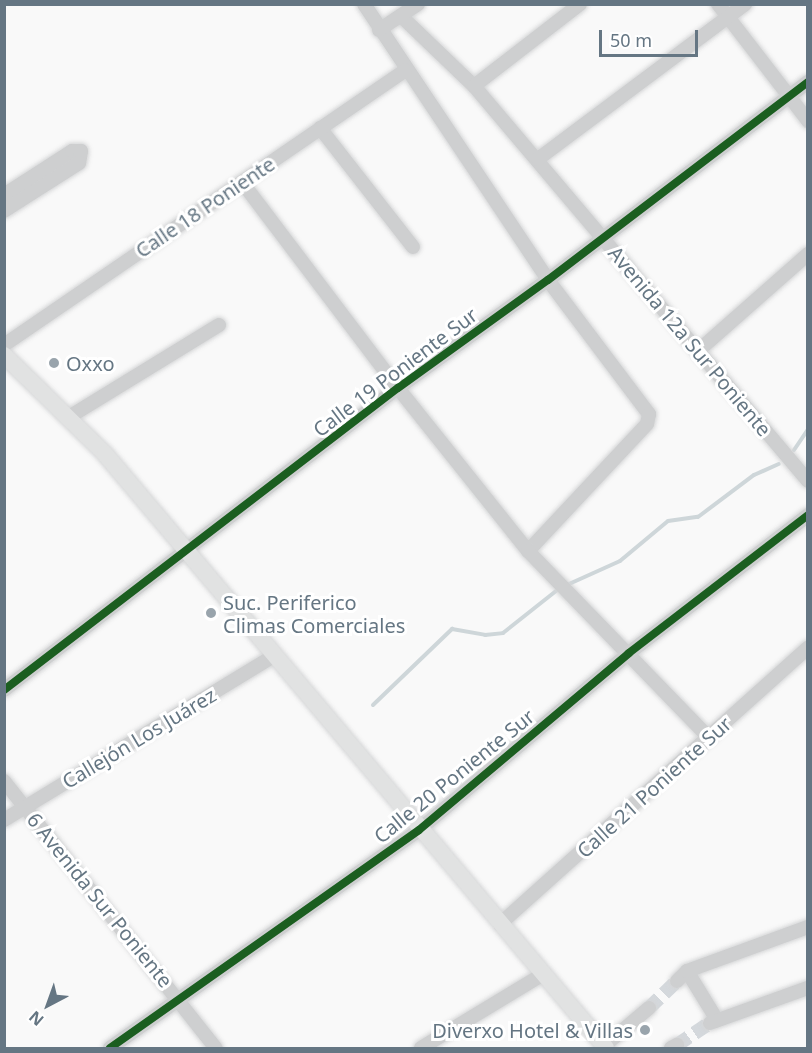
<!DOCTYPE html>
<meta charset="utf-8">
<style>
body{margin:0}
#map{position:relative;width:812px;height:1053px;overflow:hidden;background:#f9f9f9;font-family:"Noto Sans",sans-serif}
div>[style]{position:absolute}
[style*='--x']{left:calc(var(--x)*1px);top:calc(var(--y)*1px);width:calc(var(--w)*1px);rotate:calc(var(--a)*1deg)}
.stream>*{height:4px;margin:-2px;padding:0 2px;transform-origin:2px;border-radius:2px;background:#ced6d9}
.minor-tunnel>*{height:14px;margin-top:-7px;transform-origin:0;background:repeating-linear-gradient(90deg,#d4d8dc 0 14px,transparent 0 21px)}
.roads{filter:drop-shadow(0 0 2px #d5d6d7) drop-shadow(0 0 2px #d5d6d7)}
.minor>*{height:14px;margin:-7px;padding:0 7px;transform-origin:7px;border-radius:7px;background:#cecfd0}
.major>*{height:16px;margin:-8px;padding:0 8px;transform-origin:8px;border-radius:8px;background:#e1e2e2}
.cycleway>*{height:8px;margin:-4px;padding:0 4px;transform-origin:4px;border-radius:4px;background:#1b5e20}
.dots>*{width:16px;height:16px;translate:-50% -50%;box-sizing:border-box;border:3px solid #fff;border-radius:50%}
span{translate:-50% -50%;white-space:nowrap;text-align:center;line-height:1.15;-webkit-text-stroke:6px #fff;paint-order:stroke}
.street-label{font-size:20px;color:#657683}
.poi-label{font-size:20px;color:#657683}
.left{translate:0 -50%;text-align:left}
.right{translate:-100% -50%;text-align:right}
.frame{position:absolute;inset:0;border:6px solid #657683;pointer-events:none}
.north{position:absolute;left:18px;top:975px;width:60px;height:60px;-webkit-text-stroke:4px #fff;paint-order:stroke;rotate:221deg;font-size:16px;font-weight:700;line-height:24px;text-align:center;color:#657683}
.north::after{content:'';display:block;margin:auto;width:21px;height:27px;background:#657683;clip-path:polygon(50% 0,100% 100%,50% 72%,0 100%)}
.scale{position:absolute;left:599px;top:30px;width:99px;height:27px;box-sizing:border-box;border:3px solid #657683;border-top:0;padding-left:8px;font-size:18px;line-height:21px;white-space:nowrap;color:#657683;-webkit-text-stroke:4px #fff;paint-order:stroke}
</style>
<div id="map">
<div class="stream">
<div style="--x:794;--y:450;--w:25;--a:-56"></div>
<div style="--x:569;--y:584;--w:56;--a:-24.3"></div>
<div style="--x:620;--y:561;--w:62;--a:-39.8"></div>
<div style="--x:668;--y:521;--w:30;--a:-8"></div>
<div style="--x:698;--y:517;--w:70;--a:-36.9"></div>
<div style="--x:754;--y:475;--w:27;--a:-24"></div>
<div style="--x:373;--y:705;--w:110;--a:-43.9"></div>
<div style="--x:452;--y:629;--w:34;--a:10"></div>
<div style="--x:485;--y:635;--w:18;--a:-6"></div>
<div style="--x:503;--y:633;--w:68;--a:-38.4"></div>
</div>
<div class="minor-tunnel">
<div style="--x:649;--y:1008;--w:39;--a:-44"></div>
<div style="--x:677;--y:1045;--w:40;--a:-34"></div>
</div>
<div class="roads">
<div class="minor">
<div style="--x:364;--y:4;--w:332;--a:56.3"></div>
<div style="--x:548;--y:280;--w:168;--a:53"></div>
<div style="--x:649;--y:414;--w:10;--a:101"></div>
<div style="--x:647;--y:424;--w:174;--a:133.1"></div>
<div style="--x:718;--y:4;--w:148;--a:52.4"></div>
<div style="--x:402;--y:17;--w:100;--a:43.8"></div>
<div style="--x:474;--y:86;--w:517;--a:49.78"></div>
<div style="--x:379;--y:30;--w:47;--a:-33.7"></div>
<div style="--x:474;--y:86;--w:134;--a:-37.7"></div>
<div style="--x:320;--y:128;--w:151;--a:52"></div>
<div style="--x:538;--y:159;--w:259;--a:-36.8"></div>
<div style="--x:242;--y:182;--w:258;--a:52.9"></div>
<div style="--x:398;--y:388;--w:208;--a:51.4"></div>
<div style="--x:528;--y:551;--w:260;--a:45.9"></div>
<div style="--x:4;--y:195;--w:81;--a:-32.9"></div>
<div style="--x:72;--y:151;--w:9;--a:0"></div>
<div style="--x:81;--y:151;--w:12;--a:99"></div>
<div style="--x:79;--y:163;--w:89;--a:147.4"></div>
<div style="--x:4;--y:345;--w:486;--a:-34.4"></div>
<div style="--x:698;--y:351;--w:147;--a:-41.4"></div>
<div style="--x:69;--y:417;--w:176;--a:-31.5"></div>
<div style="--x:4;--y:690;--w:496;--a:-37.5"></div>
<div style="--x:398;--y:388;--w:185;--a:-35.8"></div>
<div style="--x:548;--y:280;--w:327;--a:-37.3"></div>
<div style="--x:4;--y:781;--w:341;--a:51.6"></div>
<div style="--x:4;--y:820;--w:316;--a:-31.3"></div>
<div style="--x:500;--y:924;--w:414;--a:-41.9"></div>
<div style="--x:687;--y:971;--w:57;--a:58.5"></div>
<div style="--x:677;--y:981;--w:14;--a:-45"></div>
<div style="--x:687;--y:971;--w:129;--a:-20"></div>
<div style="--x:710;--y:1023;--w:104;--a:-19.7"></div>
<div style="--x:604;--y:1046;--w:59;--a:-40.2"></div>
<div style="--x:110;--y:1048;--w:378;--a:-35.2"></div>
<div style="--x:419;--y:830;--w:275;--a:-40.1"></div>
<div style="--x:629;--y:653;--w:226;--a:-37.6"></div>
<div style="--x:421;--y:1048;--w:143;--a:-31.2"></div>
<div style="--x:671;--y:1048;--w:7;--a:-27"></div>
</div>
<div class="major">
<div style="--x:4;--y:355;--w:141;--a:44.4"></div>
<div style="--x:105;--y:454;--w:777;--a:49.85"></div>
</div>
</div>
<div class="cycleway">
<div style="--x:4;--y:690;--w:496;--a:-37.5"></div>
<div style="--x:398;--y:388;--w:185;--a:-35.8"></div>
<div style="--x:548;--y:280;--w:327;--a:-37.3"></div>
<div style="--x:110;--y:1048;--w:378;--a:-35.2"></div>
<div style="--x:419;--y:830;--w:275;--a:-40.1"></div>
<div style="--x:629;--y:653;--w:226;--a:-37.6"></div>
</div>
<div class="dots">
<div style="left:54px;top:363px;background:#99a4ac"></div>
<div style="left:211px;top:613px;background:#99a4ac"></div>
<div style="left:645px;top:1030px;background:#99a4ac"></div>
</div>
<div class="street-label">
<span style="left:205px;top:207px;rotate:-34deg">Calle 18 Poniente</span>
<span style="left:690px;top:341px;rotate:50deg">Avenida 12a Sur Poniente</span>
<span style="left:395px;top:372px;rotate:-37deg">Calle 19 Poniente Sur</span>
<span style="left:139px;top:738px;rotate:-31deg">Callejón Los Juárez</span>
<span style="left:454px;top:776px;rotate:-39deg">Calle 20 Poniente Sur</span>
<span style="left:654px;top:787px;rotate:-42deg">Calle 21 Poniente Sur</span>
<span style="left:100px;top:900px;rotate:51deg">6 Avenida Sur Poniente</span>
</div>
<div class="poi-label">
<span class="left" style="left:66px;top:363px">Oxxo</span>
<span class="left" style="left:223px;top:614px">Suc. Periferico<br>Climas Comerciales</span>
<span class="right" style="left:633px;top:1030px">Diverxo Hotel &amp; Villas</span>
</div>
<div class="frame"></div>
<div class="north">N</div>
<div class="scale">50 m</div>
</div>
